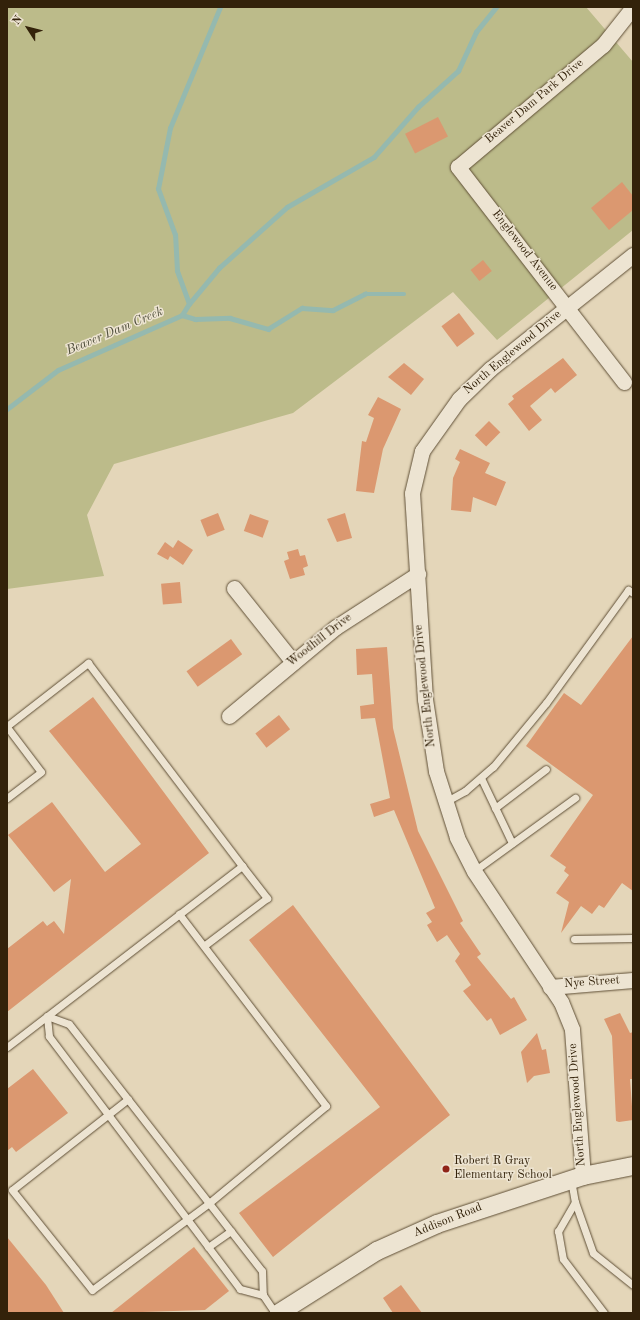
<!DOCTYPE html>
<style>
body{margin:0}
#map{position:relative;width:640px;height:1320px;overflow:hidden;background:#e4d6b9;font-family:"Old Standard TT",serif}
div>[style]{position:absolute}
[style*='--x']{left:calc(var(--x)*1px);top:calc(var(--y)*1px);width:calc(var(--w)*1px);rotate:calc(var(--a)*1deg)}
.green>*{inset:0;background:#bcbb8a}
.stream>*{height:4.5px;margin:-2.25px;padding:0 2.25px;transform-origin:2.25px;border-radius:2.25px;background:#95b9af}
.building>*{inset:0;background:#db9870;transform-origin:0 0}
.roads{filter:drop-shadow(0 0 1px #5f4f36) drop-shadow(0 0 1px #5f4f36)}
.service>*{height:7px;margin:-3.5px;padding:0 3.5px;transform-origin:3.5px;border-radius:3.5px;background:#ede4d2}
.minor>*{height:15px;margin:-7.5px;padding:0 7.5px;transform-origin:7.5px;border-radius:7.5px;background:#ede4d2}
.tertiary>*{height:18px;margin:-9px;padding:0 9px;transform-origin:9px;border-radius:9px;background:#ede4d2}
.dots>*{width:11px;height:11px;translate:-50% -50%;box-sizing:border-box;border:2px solid #ede4d2;border-radius:50%}
span{translate:-50% -50%;white-space:nowrap;text-align:center;line-height:1.15;-webkit-text-stroke:3px #ede4d2;paint-order:stroke}
.street-label{font-size:12px;color:#33220a}
.poi-label{font-size:12px;color:#33220a}
.left{translate:0 -50%;text-align:left}
.water-label{font-size:13px;color:#504f3c;font-style:italic}
.frame{position:absolute;inset:0;border:8px solid #33220a;pointer-events:none}
.north{position:absolute;left:8px;top:8px;width:40px;height:40px;-webkit-text-stroke:3px #ede4d2;paint-order:stroke;rotate:306deg;font-size:11px;font-weight:700;line-height:16px;text-align:center;color:#33220a}
.north::after{content:'';display:block;margin:auto;width:14px;height:18px;background:#33220a;clip-path:polygon(50% 0,100% 100%,50% 72%,0 100%)}
</style>
<div id="map">
<div class="green">
<div style="clip-path:polygon(7px 7px,586px 7px,633px 62px,633px 230px,497px 340px,453px 292px,293px 413px,114px 464px,87px 515px,104px 576px,7px 589px)"></div>
</div>
<div class="stream">
<div style="--x:189;--y:304;--w:47;--a:-50.2"></div>
<div style="--x:219;--y:268;--w:91;--a:-41.9"></div>
<div style="--x:287;--y:207;--w:100;--a:-29.9"></div>
<div style="--x:374;--y:157;--w:67;--a:-48.7"></div>
<div style="--x:418;--y:107;--w:54;--a:-42"></div>
<div style="--x:458;--y:71;--w:43;--a:-65.2"></div>
<div style="--x:476;--y:32;--w:32;--a:-51"></div>
<div style="--x:182;--y:315;--w:14;--a:17"></div>
<div style="--x:195;--y:319;--w:35;--a:-2"></div>
<div style="--x:230;--y:318;--w:40;--a:16"></div>
<div style="--x:268;--y:329;--w:40;--a:-32"></div>
<div style="--x:302;--y:308;--w:31;--a:4"></div>
<div style="--x:333;--y:310;--w:36;--a:-27"></div>
<div style="--x:365;--y:294;--w:39;--a:0"></div>
<div style="--x:7;--y:409;--w:64;--a:-37.4"></div>
<div style="--x:58;--y:370;--w:136;--a:-23.9"></div>
<div style="--x:182;--y:315;--w:13;--a:-58"></div>
<div style="--x:189;--y:304;--w:35;--a:-110"></div>
<div style="--x:177;--y:271;--w:36;--a:-93"></div>
<div style="--x:175;--y:235;--w:49;--a:-110.3"></div>
<div style="--x:158;--y:189;--w:62;--a:-78.9"></div>
<div style="--x:170;--y:128;--w:131;--a:-67.5"></div>
</div>
<div class="building">
<div style="left:438px;top:117px;width:22px;height:37px;rotate:63deg"></div>
<div style="clip-path:polygon(622px 182px,633px 196px,633px 210px,609px 230px,591px 208px)"></div>
<div style="left:483px;top:260px;width:14px;height:16px;rotate:51deg"></div>
<div style="left:459px;top:313px;width:26px;height:22px;rotate:53deg"></div>
<div style="clip-path:polygon(563px 358px,577px 375px,555px 393px,551px 388px,530px 406px,542px 420px,529px 431px,508px 404px,514px 399px,512px 396px)"></div>
<div style="clip-path:polygon(404px 363px,424px 379px,411px 395px,388px 377px)"></div>
<div style="clip-path:polygon(378px 397px,401px 409px,383px 449px,374px 493px,356px 491px,362px 441px,366px 442px,374px 418px,368px 415px)"></div>
<div style="left:489px;top:421px;width:16px;height:20px;rotate:45deg"></div>
<div style="clip-path:polygon(460px 449px,490px 463px,485px 473px,506px 482px,496px 506px,473px 497px,471px 512px,451px 510px,453px 478px,460px 462px,455px 459px)"></div>
<div style="left:218px;top:513px;width:18px;height:19px;rotate:68deg"></div>
<div style="clip-path:polygon(345px 513px,352px 538px,337px 542px,327px 519px)"></div>
<div style="left:250px;top:514px;width:20px;height:18px;rotate:20deg"></div>
<div style="clip-path:polygon(178px 540px,193px 550px,183px 565px,170px 556px,168px 560px,157px 554px,165px 542px,173px 548px)"></div>
<div style="clip-path:polygon(298px 549px,300px 556px,305px 555px,308px 566px,303px 568px,305px 575px,290px 579px,284px 561px,289px 559px,287px 552px)"></div>
<div style="left:180px;top:582px;width:21px;height:19px;rotate:85deg"></div>
<div style="clip-path:polygon(633px 636px,633px 891px,622px 883px,604px 908px,599px 905px,592px 914px,581px 906px,561px 933px,569px 902px,556px 893px,569px 875px,564px 871px,566px 867px,550px 856px,593px 795px,526px 746px,564px 693px,581px 705px)"></div>
<div style="left:231px;top:639px;width:19px;height:55px;rotate:54deg"></div>
<div style="clip-path:polygon(387px 647px,393px 728px,418px 831px,463px 921px,460px 923px,481px 954px,477px 957px,511px 999px,514px 997px,527px 1020px,500px 1035px,491px 1018px,487px 1021px,463px 991px,471px 985px,455px 961px,460px 954px,447px 935px,437px 942px,427px 925px,432px 922px,426px 913px,435px 908px,394px 810px,374px 817px,370px 804px,390px 798px,375px 718px,361px 719px,360px 706px,374px 704px,372px 674px,357px 675px,356px 649px)"></div>
<div style="clip-path:polygon(93px 697px,209px 853px,7px 1012px,7px 949px,43px 921px,47px 926px,54px 921px,64px 934px,71px 879px,54px 892px,8px 835px,52px 802px,105px 872px,141px 844px,49px 731px)"></div>
<div style="left:279px;top:715px;width:18px;height:30px;rotate:52deg"></div>
<div style="clip-path:polygon(293px 905px,450px 1115px,273px 1257px,239px 1213px,380px 1107px,249px 940px)"></div>
<div style="clip-path:polygon(620px 1013px,630px 1033px,633px 1032px,633px 1079px,630px 1079px,633px 1120px,619px 1122px,616px 1121px,612px 1036px,604px 1019px)"></div>
<div style="clip-path:polygon(537px 1033px,542px 1050px,546px 1049px,550px 1073px,534px 1076px,527px 1083px,521px 1052px)"></div>
<div style="clip-path:polygon(33px 1069px,68px 1113px,16px 1152px,12px 1147px,7px 1151px,7px 1089px)"></div>
<div style="clip-path:polygon(7px 1237px,46px 1285px,64px 1313px,7px 1313px)"></div>
<div style="clip-path:polygon(194px 1247px,229px 1291px,205px 1310px,111px 1313px)"></div>
<div style="clip-path:polygon(401px 1285px,422px 1313px,393px 1313px,383px 1298px)"></div>
</div>
<div class="roads">
<div class="service">
<div style="--x:7;--y:726;--w:103;--a:-37.9"></div>
<div style="--x:88;--y:663;--w:255;--a:52.8"></div>
<div style="--x:7;--y:727;--w:56;--a:52.9"></div>
<div style="--x:41;--y:772;--w:43;--a:142.6"></div>
<div style="--x:481;--y:778;--w:72;--a:64.5"></div>
<div style="--x:445;--y:802;--w:23;--a:-29"></div>
<div style="--x:465;--y:791;--w:37;--a:-41"></div>
<div style="--x:493;--y:767;--w:83;--a:-50.4"></div>
<div style="--x:546;--y:703;--w:140;--a:-54"></div>
<div style="--x:628;--y:590;--w:6;--a:31"></div>
<div style="--x:495;--y:808;--w:64;--a:-37.4"></div>
<div style="--x:474;--y:871;--w:125;--a:-35.9"></div>
<div style="--x:574;--y:939;--w:59;--a:-1"></div>
<div style="--x:47;--y:1016;--w:23;--a:20"></div>
<div style="--x:69;--y:1024;--w:313;--a:52"></div>
<div style="--x:262;--y:1271;--w:24;--a:88"></div>
<div style="--x:263;--y:1295;--w:24;--a:-165"></div>
<div style="--x:240;--y:1289;--w:317;--a:-127.1"></div>
<div style="--x:49;--y:1036;--w:20;--a:-96"></div>
<div style="--x:7;--y:1047;--w:297;--a:-37.6"></div>
<div style="--x:242;--y:866;--w:41;--a:52"></div>
<div style="--x:267;--y:898;--w:78;--a:142.8"></div>
<div style="--x:128;--y:1099;--w:147;--a:141.9"></div>
<div style="--x:12;--y:1190;--w:128;--a:51.3"></div>
<div style="--x:92;--y:1290;--w:146;--a:-36.6"></div>
<div style="--x:209;--y:1203;--w:152;--a:-39.7"></div>
<div style="--x:326;--y:1106;--w:242;--a:-127.4"></div>
<div style="--x:571;--y:1180;--w:22;--a:80"></div>
<div style="--x:575;--y:1202;--w:34;--a:120"></div>
<div style="--x:558;--y:1231;--w:28;--a:80"></div>
<div style="--x:563;--y:1259;--w:68;--a:52.8"></div>
<div style="--x:575;--y:1202;--w:54;--a:70.6"></div>
<div style="--x:593;--y:1253;--w:51;--a:38.7"></div>
<div style="--x:208;--y:1247;--w:28;--a:-35"></div>
<div style="--x:263;--y:1295;--w:22;--a:56"></div>
</div>
<div class="minor">
<div style="--x:624;--y:382;--w:272;--a:-127.7"></div>
<div style="--x:458;--y:167;--w:189;--a:-40.1"></div>
<div style="--x:603;--y:45;--w:48;--a:-51.7"></div>
<div style="--x:234;--y:588;--w:95;--a:51.4"></div>
<div style="--x:229;--y:716;--w:139;--a:-39.8"></div>
<div style="--x:336;--y:627;--w:98;--a:-32.9"></div>
<div style="--x:550;--y:987;--w:83;--a:-4.8"></div>
<div style="--x:583;--y:1176;--w:147;--a:-94.3"></div>
<div style="--x:572;--y:1029;--w:29;--a:-112"></div>
<div style="--x:561;--y:1002;--w:157;--a:-123.6"></div>
<div style="--x:474;--y:871;--w:38;--a:-117"></div>
<div style="--x:457;--y:837;--w:69;--a:-107.7"></div>
<div style="--x:436;--y:771;--w:73;--a:-98.7"></div>
<div style="--x:425;--y:699;--w:206;--a:-93.6"></div>
<div style="--x:412;--y:493;--w:43;--a:-76.6"></div>
<div style="--x:422;--y:451;--w:64;--a:-54.6"></div>
<div style="--x:459;--y:399;--w:43;--a:-44.1"></div>
<div style="--x:490;--y:369;--w:183;--a:-38.6"></div>
</div>
<div class="tertiary">
<div style="--x:279;--y:1313;--w:116;--a:-32.3"></div>
<div style="--x:377;--y:1251;--w:66;--a:-24.2"></div>
<div style="--x:437;--y:1224;--w:154;--a:-18.2"></div>
<div style="--x:583;--y:1176;--w:51;--a:-11.3"></div>
</div>
</div>
<div class="dots">
<div style="left:446px;top:1169px;background:#8f2418"></div>
</div>
<div class="street-label">
<span style="left:535px;top:102px;rotate:-40deg">Beaver Dam Park Drive</span>
<span style="left:524px;top:251px;rotate:52deg">Englewood Avenue</span>
<span style="left:513px;top:353px;rotate:-40deg">North Englewood Drive</span>
<span style="left:320px;top:641px;rotate:-38deg">Woodhill Drive</span>
<span style="left:426px;top:686px;rotate:-96deg">North Englewood Drive</span>
<span style="left:592px;top:983px;rotate:-4deg">Nye Street</span>
<span style="left:578px;top:1105px;rotate:-94deg">North Englewood Drive</span>
<span style="left:448px;top:1221px;rotate:-22deg">Addison Road</span>
</div>
<div class="poi-label">
<span class="left" style="left:454px;top:1169px">Robert R Gray<br>Elementary School</span>
</div>
<div class="water-label">
<span style="left:115px;top:332px;rotate:-23deg">Beaver Dam Creek</span>
</div>
<div class="frame"></div>
<div class="north">N</div>
</div>
